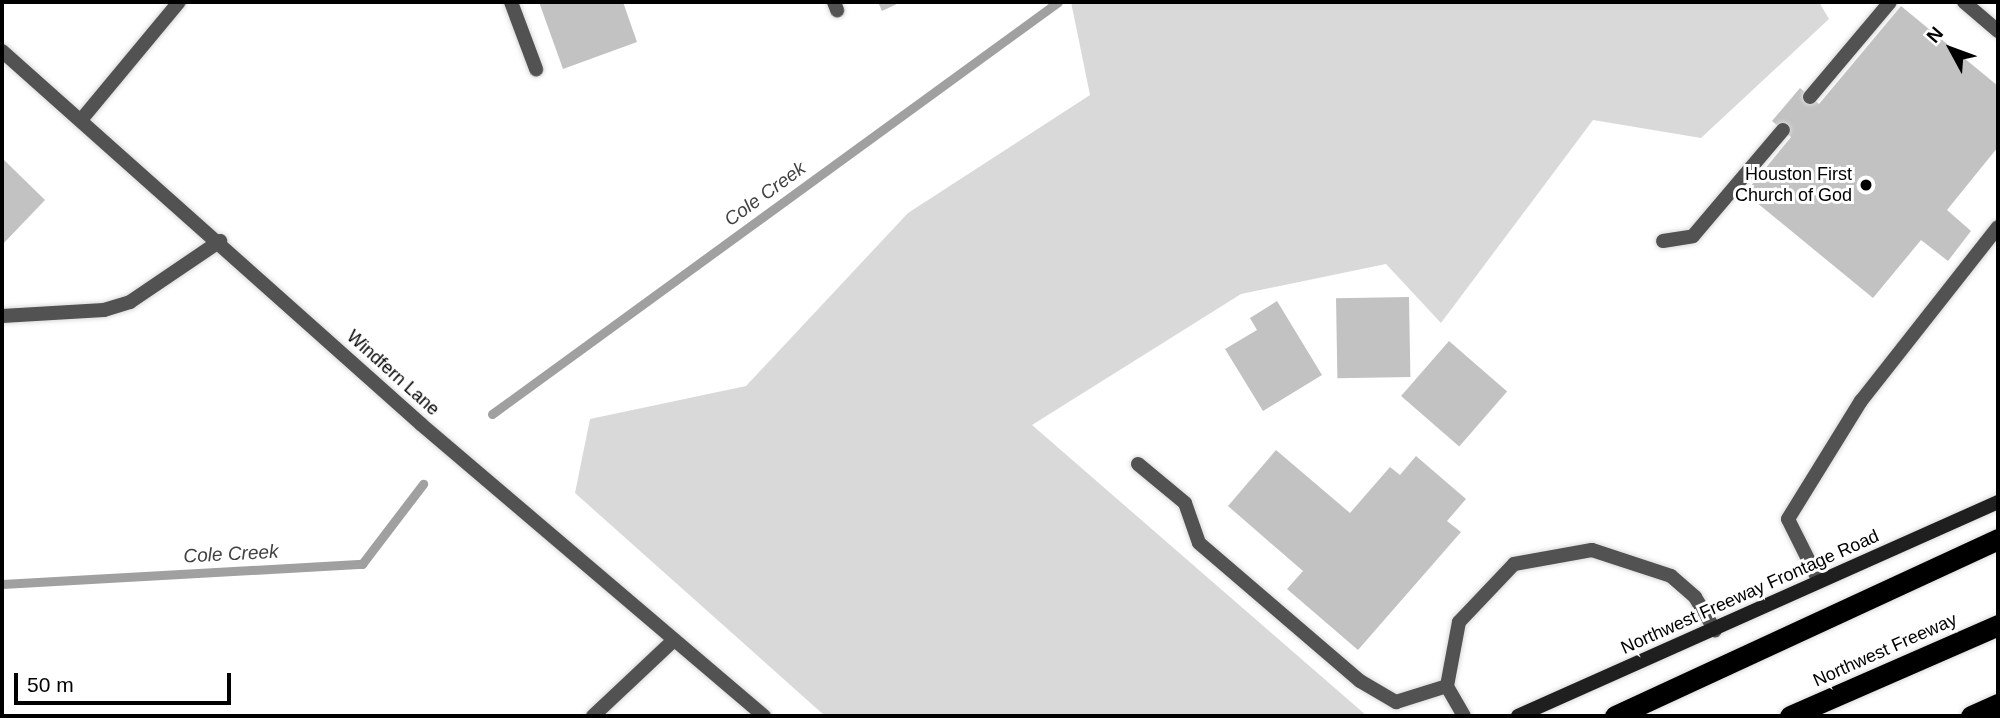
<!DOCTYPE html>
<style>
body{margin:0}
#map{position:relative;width:2000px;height:718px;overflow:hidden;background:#fff;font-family:Arial,sans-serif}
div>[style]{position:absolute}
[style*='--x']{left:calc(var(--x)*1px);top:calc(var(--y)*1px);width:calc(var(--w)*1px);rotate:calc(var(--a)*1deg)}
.green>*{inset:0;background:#d9d9d9}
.stream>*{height:9px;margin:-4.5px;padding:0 4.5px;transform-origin:4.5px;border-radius:4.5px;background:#a0a0a0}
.building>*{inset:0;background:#c2c2c2;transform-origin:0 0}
.roads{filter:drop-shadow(0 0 2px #dbdbdb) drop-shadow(0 0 2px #dbdbdb)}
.service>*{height:14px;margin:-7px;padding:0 7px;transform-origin:7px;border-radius:7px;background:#525252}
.minor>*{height:14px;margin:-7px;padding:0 7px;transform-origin:7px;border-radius:7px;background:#525252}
.tertiary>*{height:14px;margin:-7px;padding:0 7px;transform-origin:7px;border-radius:7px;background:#525252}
.secondary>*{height:14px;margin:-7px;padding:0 7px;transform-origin:7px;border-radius:7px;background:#1f1f1f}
.motorway>*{height:21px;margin:-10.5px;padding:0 10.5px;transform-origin:10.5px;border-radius:10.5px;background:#000}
.dots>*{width:19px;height:19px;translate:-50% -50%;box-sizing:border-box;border:4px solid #fff;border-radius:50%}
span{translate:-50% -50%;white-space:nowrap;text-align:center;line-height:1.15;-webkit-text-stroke:6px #fff;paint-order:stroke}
.poi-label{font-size:18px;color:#000}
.right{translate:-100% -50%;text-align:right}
.street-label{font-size:18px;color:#000}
.water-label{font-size:19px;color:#414141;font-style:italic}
.frame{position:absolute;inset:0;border:4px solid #000;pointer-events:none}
.north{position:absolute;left:1916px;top:14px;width:70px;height:70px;-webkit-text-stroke:5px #fff;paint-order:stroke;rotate:311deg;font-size:19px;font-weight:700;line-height:28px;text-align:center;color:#000}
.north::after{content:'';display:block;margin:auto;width:24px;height:32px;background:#000;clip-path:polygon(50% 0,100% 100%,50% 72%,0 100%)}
.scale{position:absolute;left:14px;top:673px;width:217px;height:32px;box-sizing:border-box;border:4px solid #000;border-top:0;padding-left:9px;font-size:21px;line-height:24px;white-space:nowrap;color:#000;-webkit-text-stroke:5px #fff;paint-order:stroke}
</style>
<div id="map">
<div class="green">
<div style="clip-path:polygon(1071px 2px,1819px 2px,1829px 19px,1701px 138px,1593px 120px,1441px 323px,1386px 264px,1241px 294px,1032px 425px,1367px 716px,825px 716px,575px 493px,590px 419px,746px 386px,908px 213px,1090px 95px)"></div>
</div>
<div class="stream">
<div style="--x:492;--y:414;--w:700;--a:-36.05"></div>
<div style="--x:2;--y:584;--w:361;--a:-3.2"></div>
<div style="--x:362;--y:564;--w:101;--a:-52.7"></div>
</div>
<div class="building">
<div style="clip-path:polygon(539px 2px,623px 2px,637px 42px,563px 69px)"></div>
<div style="clip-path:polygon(878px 2px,901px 2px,882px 11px)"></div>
<div style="clip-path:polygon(1901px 6px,1998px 86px,1998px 147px,1947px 210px,1971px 231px,1948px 261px,1921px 240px,1873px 298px,1745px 193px,1791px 137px,1772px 121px,1800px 88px,1819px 104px)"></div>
<div style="clip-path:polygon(2px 158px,45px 200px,2px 245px)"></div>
<div style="left:1409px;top:297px;width:80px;height:73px;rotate:89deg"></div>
<div style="clip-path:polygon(1277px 301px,1322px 375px,1263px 411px,1225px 349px,1257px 330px,1250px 318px)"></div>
<div style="left:1449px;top:341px;width:77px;height:73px;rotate:41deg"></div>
<div style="clip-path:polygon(1276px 450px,1350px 513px,1390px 467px,1400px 475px,1416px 456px,1466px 499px,1447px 521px,1461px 532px,1358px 650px,1287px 589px,1303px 571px,1228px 506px)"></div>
</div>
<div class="roads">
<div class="service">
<div style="--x:511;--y:2;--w:72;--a:69.5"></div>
<div style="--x:834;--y:2;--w:9;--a:69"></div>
<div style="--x:1964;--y:2;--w:45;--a:40.5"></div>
<div style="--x:1810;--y:97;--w:124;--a:-49.9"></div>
<div style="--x:81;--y:120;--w:153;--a:-50.3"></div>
<div style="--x:1663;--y:241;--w:30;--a:-9"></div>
<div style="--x:1693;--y:236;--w:139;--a:-49.7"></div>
<div style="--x:1138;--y:464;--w:61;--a:39.7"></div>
<div style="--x:1185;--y:503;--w:42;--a:70.7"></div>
<div style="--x:1199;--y:543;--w:212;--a:40.6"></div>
<div style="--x:1360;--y:681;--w:42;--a:30.3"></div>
<div style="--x:1396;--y:702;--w:53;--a:-17.4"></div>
<div style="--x:1819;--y:581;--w:69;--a:-116.6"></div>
<div style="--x:1788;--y:519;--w:139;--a:-58.3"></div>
<div style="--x:1861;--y:401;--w:221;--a:-51.8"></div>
<div style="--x:593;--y:716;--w:110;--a:-43.2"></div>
<div style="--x:1464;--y:716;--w:34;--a:-120"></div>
<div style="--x:1447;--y:686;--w:65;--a:-79.4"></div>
<div style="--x:1459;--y:622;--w:80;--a:-46.5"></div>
<div style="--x:1514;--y:564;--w:79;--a:-10.2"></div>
<div style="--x:1592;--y:550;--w:83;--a:18.2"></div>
<div style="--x:1671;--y:576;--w:32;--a:41"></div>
<div style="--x:1695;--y:597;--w:39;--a:59"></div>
</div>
<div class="minor">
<div style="--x:2;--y:316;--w:102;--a:-3.4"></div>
<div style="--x:104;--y:310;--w:27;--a:-17"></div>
<div style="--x:130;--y:302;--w:109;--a:-34.1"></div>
</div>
<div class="tertiary">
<div style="--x:2;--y:51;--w:562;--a:41.68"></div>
<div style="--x:422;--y:425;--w:449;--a:40.4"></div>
</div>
<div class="secondary">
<div style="--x:1518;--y:716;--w:526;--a:-24.03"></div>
</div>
<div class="motorway">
<div style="--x:1615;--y:716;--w:422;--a:-24.8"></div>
<div style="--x:1790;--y:716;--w:227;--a:-23.6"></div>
<div style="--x:1971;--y:716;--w:30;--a:-24"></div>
</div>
</div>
<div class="dots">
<div style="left:1866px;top:185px;background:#000"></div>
</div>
<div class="poi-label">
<span class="right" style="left:1852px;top:185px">Houston First<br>Church of God</span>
</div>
<div class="street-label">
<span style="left:393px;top:373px;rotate:42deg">Windfern Lane</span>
<span style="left:1750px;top:592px;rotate:-24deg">Northwest Freeway Frontage Road</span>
<span style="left:1885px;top:650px;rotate:-24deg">Northwest Freeway</span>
</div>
<div class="water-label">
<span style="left:765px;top:194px;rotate:-36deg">Cole Creek</span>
<span style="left:231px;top:554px;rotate:-3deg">Cole Creek</span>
</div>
<div class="frame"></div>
<div class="north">N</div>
<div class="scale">50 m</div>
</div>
